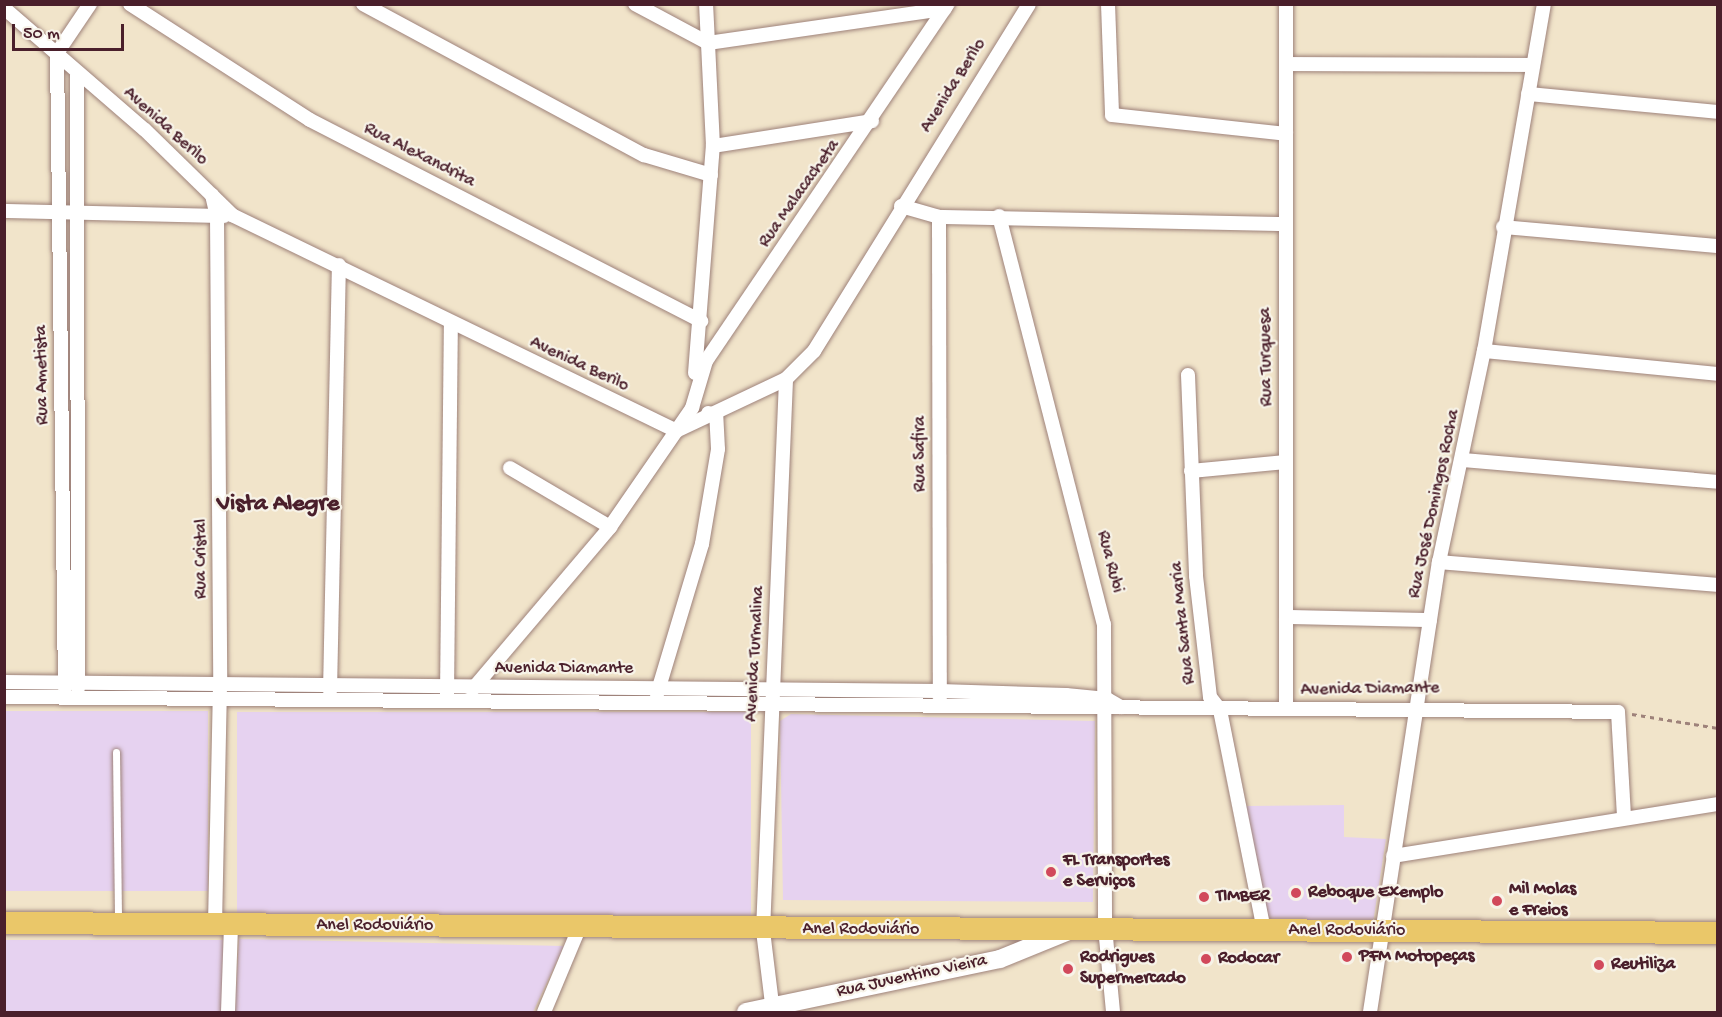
<!DOCTYPE html>
<meta charset="utf-8">
<style>
body{margin:0}
#map{position:relative;width:1722px;height:1017px;overflow:hidden;background:#f1e4ca;font-family:"Gochi Hand",sans-serif}
div>[style]{position:absolute}
[style*='--x']{left:calc(var(--x)*1px);top:calc(var(--y)*1px);width:calc(var(--w)*1px);rotate:calc(var(--a)*1deg)}
.built>*{inset:0;background:#e6d2f0;transform-origin:0 0}
.path>*{height:3px;margin-top:-1.5px;transform-origin:0;background:repeating-linear-gradient(90deg,#9e827a 0 4.5px,transparent 0 9px)}
.roads{filter:drop-shadow(0 0 2px #9e827a) drop-shadow(0 0 2px #9e827a)}
.service>*{height:7px;margin:-3.5px;padding:0 3.5px;transform-origin:3.5px;border-radius:3.5px;background:#fff}
.minor>*{height:14px;margin:-7px;padding:0 7px;transform-origin:7px;border-radius:7px;background:#fff}
.tertiary>*{height:18px;margin:-9px;padding:0 9px;transform-origin:9px;border-radius:9px;background:#fff}
.primary>*{height:22px;margin:-11px;padding:0 11px;transform-origin:11px;border-radius:11px;background:#eac769}
.dots>*{width:16px;height:16px;translate:-50% -50%;box-sizing:border-box;border:3px solid #f7f3e8;border-radius:50%}
span{translate:-50% -50%;white-space:nowrap;text-align:center;line-height:1.15;-webkit-text-stroke:4.5px #f7f3e8;paint-order:stroke}
.street-label{font-size:18px;color:#4a1f2b}
.poi-label{font-size:18px;color:#4a1f2b;font-weight:700}
.left{translate:0 -50%;text-align:left}
.district-label{font-size:24px;color:#4a1f2b;font-weight:700}
.frame{position:absolute;inset:0;border:6px solid #4a1f2b;pointer-events:none}
.scale{position:absolute;left:12px;top:24px;width:112px;height:27px;box-sizing:border-box;border:3px solid #4a1f2b;border-top:0;padding-left:8px;font-size:18px;line-height:21px;white-space:nowrap;color:#4a1f2b;-webkit-text-stroke:4px #f7f3e8;paint-order:stroke}
</style>
<div id="map">
<div class="built">
<div style="left:5px;top:711px;width:203px;height:180px"></div>
<div style="left:237px;top:712px;width:514px;height:203px"></div>
<div style="clip-path:polygon(791px 714px,1095px 721px,1093px 902px,783px 900px,780px 721px)"></div>
<div style="clip-path:polygon(1344px 805px,1344px 837px,1386px 839px,1373px 923px,1267px 921px,1246px 806px)"></div>
<div style="clip-path:polygon(239px 939px,564px 946px,533px 1012px,235px 1012px)"></div>
<div style="left:4px;top:940px;width:219px;height:72px"></div>
</div>
<div class="path">
<div style="--x:1632;--y:714;--w:87;--a:9.2"></div>
</div>
<div class="roads">
<div class="service">
<div style="--x:116;--y:752;--w:169;--a:89.3"></div>
</div>
<div class="minor">
<div style="--x:130;--y:4;--w:214;--a:32.8"></div>
<div style="--x:310;--y:120;--w:440;--a:27.2"></div>
<div style="--x:363;--y:4;--w:319;--a:28.3"></div>
<div style="--x:644;--y:155;--w:70;--a:16.6"></div>
<div style="--x:635;--y:4;--w:83;--a:28.1"></div>
<div style="--x:708;--y:43;--w:239;--a:-8.2"></div>
<div style="--x:1108;--y:4;--w:111;--a:87.9"></div>
<div style="--x:1112;--y:115;--w:175;--a:6.2"></div>
<div style="--x:4;--y:8;--w:186;--a:40.9"></div>
<div style="--x:145;--y:130;--w:122;--a:44.3"></div>
<div style="--x:232;--y:215;--w:494;--a:25.9"></div>
<div style="--x:676;--y:431;--w:122;--a:-25.3"></div>
<div style="--x:786;--y:379;--w:40;--a:-45"></div>
<div style="--x:814;--y:351;--w:408;--a:-58.2"></div>
<div style="--x:1287;--y:64;--w:245;--a:0.2"></div>
<div style="--x:77;--y:75;--w:613;--a:89.91"></div>
<div style="--x:1528;--y:94;--w:191;--a:5.4"></div>
<div style="--x:713;--y:146;--w:161;--a:-8.9"></div>
<div style="--x:212;--y:195;--w:22;--a:77"></div>
<div style="--x:217;--y:216;--w:470;--a:89.6"></div>
<div style="--x:220;--y:686;--w:238;--a:91.2"></div>
<div style="--x:901;--y:206;--w:40;--a:16"></div>
<div style="--x:939;--y:217;--w:344;--a:1.2"></div>
<div style="--x:4;--y:211;--w:220;--a:1.3"></div>
<div style="--x:999;--y:216;--w:421;--a:75.6"></div>
<div style="--x:1104;--y:624;--w:303;--a:89.8"></div>
<div style="--x:1105;--y:927;--w:85;--a:84.6"></div>
<div style="--x:939;--y:217;--w:481;--a:89.9"></div>
<div style="--x:1503;--y:227;--w:216;--a:5.1"></div>
<div style="--x:1484;--y:351;--w:235;--a:5.6"></div>
<div style="--x:695;--y:373;--w:228;--a:-85.5"></div>
<div style="--x:713;--y:146;--w:142;--a:-92.8"></div>
<div style="--x:1188;--y:375;--w:201;--a:87.7"></div>
<div style="--x:1196;--y:576;--w:122;--a:83.4"></div>
<div style="--x:1210;--y:697;--w:16;--a:52"></div>
<div style="--x:1220;--y:710;--w:224;--a:78.7"></div>
<div style="--x:1463;--y:460;--w:256;--a:4.9"></div>
<div style="--x:510;--y:468;--w:116;--a:30.5"></div>
<div style="--x:1191;--y:471;--w:95;--a:-5.4"></div>
<div style="--x:1439;--y:562;--w:280;--a:4.7"></div>
<div style="--x:1286;--y:617;--w:144;--a:1.2"></div>
<div style="--x:4;--y:682;--w:936;--a:0.55"></div>
<div style="--x:940;--y:691;--w:126;--a:1.8"></div>
<div style="--x:1066;--y:695;--w:41;--a:5.6"></div>
<div style="--x:1107;--y:699;--w:16;--a:30"></div>
<div style="--x:65;--y:688;--w:635;--a:-90.72"></div>
<div style="--x:57;--y:53;--w:59;--a:-56"></div>
<div style="--x:472;--y:690;--w:214;--a:-49.7"></div>
<div style="--x:610;--y:527;--w:145;--a:-55.4"></div>
<div style="--x:692;--y:408;--w:49;--a:-73.4"></div>
<div style="--x:706;--y:361;--w:431;--a:-55.9"></div>
<div style="--x:330;--y:691;--w:426;--a:-88.8"></div>
<div style="--x:657;--y:694;--w:157;--a:-73.3"></div>
<div style="--x:702;--y:544;--w:96;--a:-80.4"></div>
<div style="--x:718;--y:449;--w:34;--a:-93"></div>
<div style="--x:716;--y:415;--w:8;--a:-166"></div>
<div style="--x:447;--y:695;--w:369;--a:-89.4"></div>
<div style="--x:4;--y:697;--w:1614;--a:0.53"></div>
<div style="--x:1618;--y:712;--w:104;--a:86.7"></div>
<div style="--x:1286;--y:709;--w:705;--a:-90"></div>
<div style="--x:1393;--y:856;--w:329;--a:-9.1"></div>
<div style="--x:228;--y:1012;--w:87;--a:-88"></div>
<div style="--x:544;--y:1012;--w:93;--a:-67.3"></div>
<div style="--x:773;--y:1012;--w:82;--a:-97"></div>
<div style="--x:763;--y:931;--w:552;--a:-87.61"></div>
<div style="--x:1370;--y:1012;--w:455;--a:-81.3"></div>
<div style="--x:1439;--y:562;--w:216;--a:-78"></div>
<div style="--x:1484;--y:351;--w:352;--a:-80.2"></div>
</div>
<div class="tertiary">
<div style="--x:746;--y:1012;--w:259;--a:-11.8"></div>
<div style="--x:1000;--y:959;--w:80;--a:-22.1"></div>
</div>
<div class="primary">
<div style="--x:4;--y:923;--w:1714;--a:0.33"></div>
</div>
</div>
<div class="dots">
<div style="left:1051px;top:872px;background:#d1495b"></div>
<div style="left:1296px;top:893px;background:#d1495b"></div>
<div style="left:1204px;top:897px;background:#d1495b"></div>
<div style="left:1497px;top:901px;background:#d1495b"></div>
<div style="left:1347px;top:957px;background:#d1495b"></div>
<div style="left:1206px;top:959px;background:#d1495b"></div>
<div style="left:1599px;top:965px;background:#d1495b"></div>
<div style="left:1068px;top:969px;background:#d1495b"></div>
</div>
<div class="street-label">
<span style="left:954px;top:86px;rotate:-58deg">Avenida Berilo</span>
<span style="left:165px;top:127px;rotate:42deg">Avenida Berilo</span>
<span style="left:419px;top:156px;rotate:27deg">Rua Alexandrita</span>
<span style="left:800px;top:194px;rotate:-55deg">Rua Malacacheta</span>
<span style="left:1267px;top:357px;rotate:-91deg">Rua Turquesa</span>
<span style="left:579px;top:365px;rotate:25deg">Avenida Berilo</span>
<span style="left:43px;top:375px;rotate:-91deg">Rua Ametista</span>
<span style="left:921px;top:454px;rotate:-90deg">Rua Safira</span>
<span style="left:1435px;top:504px;rotate:-78deg">Rua José Domingos Rocha</span>
<span style="left:202px;top:559px;rotate:-90deg">Rua Cristal</span>
<span style="left:1109px;top:562px;rotate:76deg">Rua Rubi</span>
<span style="left:1184px;top:623px;rotate:-96deg">Rua Santa Maria</span>
<span style="left:756px;top:654px;rotate:-87deg">Avenida Turmalina</span>
<span style="left:564px;top:669px">Avenida Diamante</span>
<span style="left:1370px;top:690px;rotate:-1deg">Avenida Diamante</span>
<span style="left:375px;top:926px">Anel Rodoviário</span>
<span style="left:861px;top:930px">Anel Rodoviário</span>
<span style="left:1347px;top:931px">Anel Rodoviário</span>
<span style="left:912px;top:977px;rotate:-12deg">Rua Juventino Vieira</span>
</div>
<div class="poi-label">
<span class="left" style="left:1063px;top:872px">FL Transportes<br>e Serviços</span>
<span class="left" style="left:1509px;top:901px">Mil Molas<br>e Freios</span>
<span class="left" style="left:1308px;top:893px">Reboque Exemplo</span>
<span class="left" style="left:1216px;top:897px">TIMBER</span>
<span class="left" style="left:1359px;top:957px">PFM Motopeças</span>
<span class="left" style="left:1080px;top:969px">Rodrigues<br>Supermercado</span>
<span class="left" style="left:1218px;top:959px">Rodocar</span>
<span class="left" style="left:1611px;top:965px">Reutiliza</span>
</div>
<div class="district-label">
<span style="left:278px;top:505px">Vista Alegre</span>
</div>
<div class="frame"></div>
<div class="scale">50 m</div>
</div>
